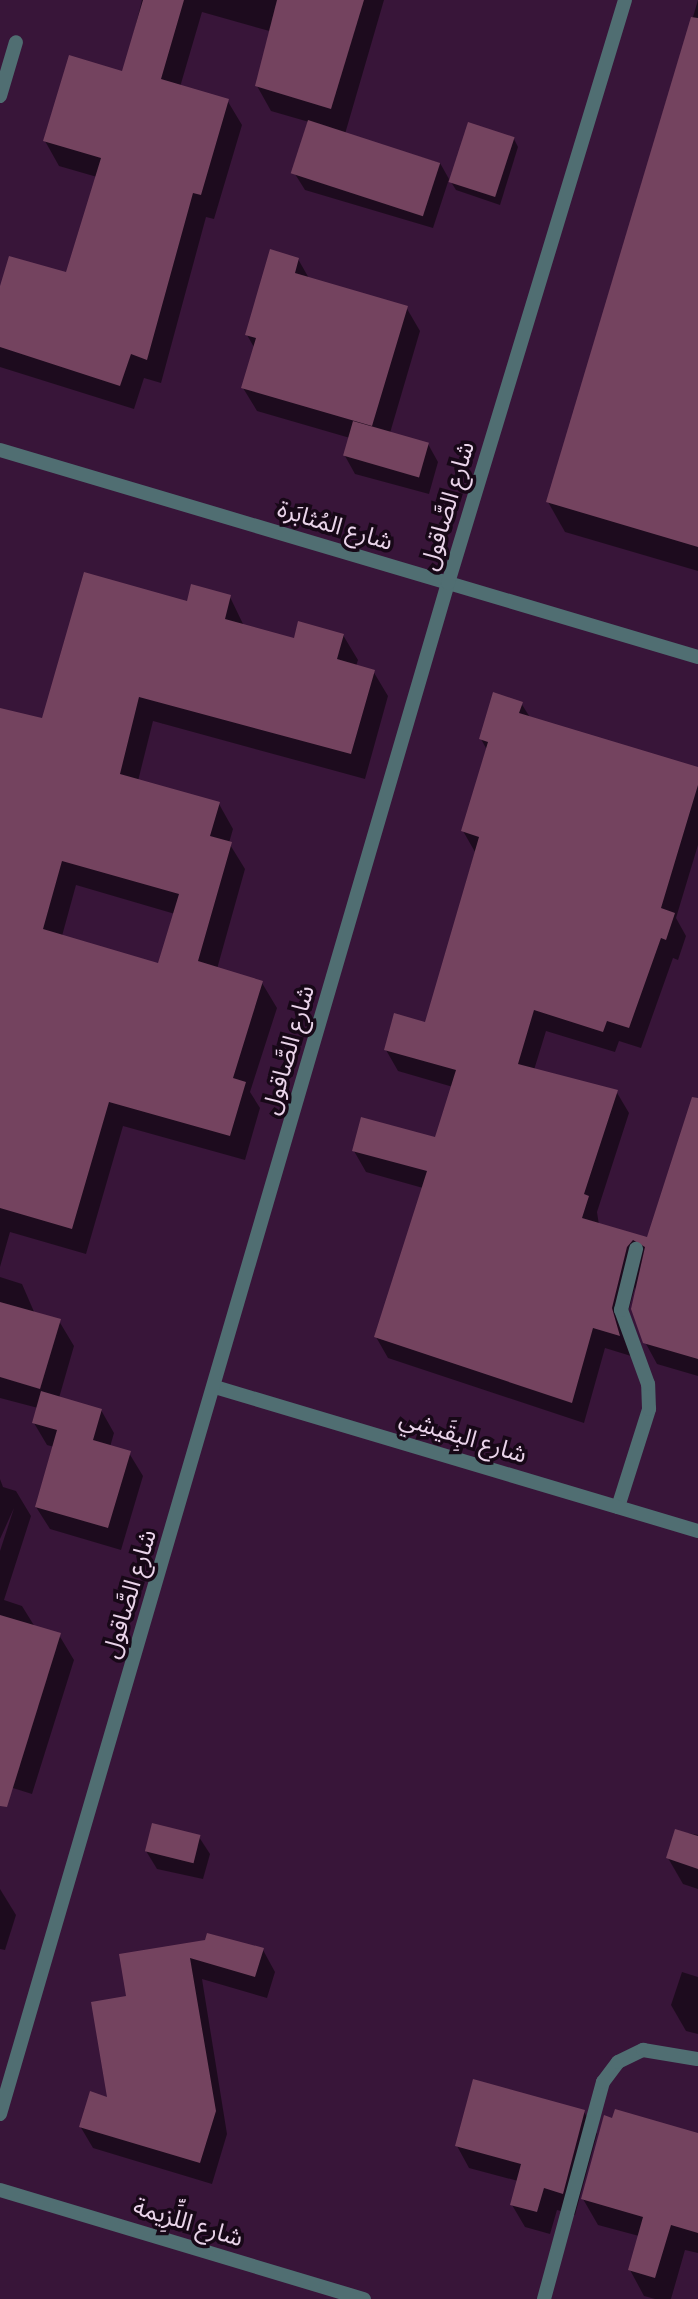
<!DOCTYPE html>
<meta charset="utf-8">
<style>
body{margin:0}
#map{position:relative;width:698px;height:2299px;overflow:hidden;background:#381539;font-family:Karla,"Noto Sans Arabic",sans-serif}
div>[style]{position:absolute}
[style*='--x']{left:calc(var(--x)*1px);top:calc(var(--y)*1px);width:calc(var(--w)*1px);rotate:calc(var(--a)*1deg)}
.shadow>*{inset:0;background:#0007}
.building>*{inset:0;background:#74435f;transform-origin:0 0}
.service>*{height:14px;margin:-7px;padding:0 7px;transform-origin:7px;border-radius:7px;background:#506e72}
.minor>*{height:14px;margin:-7px;padding:0 7px;transform-origin:7px;border-radius:7px;background:#506e72}
span{translate:-50% -50%;white-space:nowrap;text-align:center;line-height:1.15;-webkit-text-stroke:7px #170817;paint-order:stroke}
.street-label{font-size:24px;color:#ead4ea}
</style>
<div id="map">
<div class="shadow">
<div style="clip-path:polygon(142px 0,384px 0,345px 134px,440px 163px,449px 179px,433px 228px,305px 190px,295px 174px,309px 122px,271px 111px,257px 86px,273px 32px,202px 12px,180px 87px,227px 100px,242px 125px,214px 219px,206px 217px,161px 383px,144px 378px,134px 409px,0 367px,0 293px,67px 274px,97px 177px,59px 166px,45px 141px,124px 73px)"></div>
<div style="clip-path:polygon(698px 0,698px 571px,565px 532px,548px 502px)"></div>
<div style="clip-path:polygon(514px 139px,518px 147px,500px 205px,456px 190px,451px 182px)"></div>
<div style="clip-path:polygon(298px 259px,310px 280px,406px 307px,420px 331px,390px 433px,428px 444px,438px 462px,429px 494px,355px 474px,345px 456px,350px 438px,257px 411px,243px 388px,255px 349px,247px 335px)"></div>
<div style="clip-path:polygon(evenodd,230px 597px,244px 626px,295px 641px,343px 635px,358px 660px,356px 666px,373px 671px,388px 696px,365px 779px,153px 721px,138px 781px,219px 804px,233px 829px,229px 843px,245px 869px,217px 969px,262px 983px,277px 1008px,250px 1092px,260px 1108px,245px 1160px,123px 1126px,86px 1254px,10px 1232px,0 1267px,0 710px,43px 720px,188px 603px,230px 597px,76px 885px,175px 914px,160px 965px,62px 936px,76px 885px)"></div>
<div style="clip-path:polygon(521px 703px,531px 719px,698px 768px,698px 845px,676px 918px,686px 936px,678px 960px,673px 958px,641px 1048px,619px 1041px,615px 1052px,546px 1031px,534px 1070px,616px 1091px,629px 1113px,597px 1212px,599px 1225px,648px 1239px,698px 1107px,698px 1376px,657px 1364px,645px 1342px,635px 1287px,623px 1330px,631px 1356px,605px 1348px,584px 1423px,388px 1358px,376px 1337px,423px 1188px,366px 1172px,354px 1151px,436px 1139px,453px 1087px,398px 1071px,386px 1050px,426px 1024px,475px 852px,463px 831px,487px 750px,481px 739px)"></div>
<div style="clip-path:polygon(0 1277px,22px 1284px,35px 1314px,59px 1321px,74px 1346px,59px 1398px,101px 1410px,114px 1433px,110px 1447px,129px 1453px,143px 1476px,121px 1550px,50px 1529px,36px 1507px,54px 1447px,47px 1445px,34px 1423px,38px 1408px,0 1398px)"></div>
<div style="clip-path:polygon(0 1479px,3px 1487px,16px 1491px,31px 1516px,4px 1600px,22px 1606px,35px 1627px,59px 1635px,74px 1660px,32px 1794px,0 1784px,0 1551px,14px 1508px,0 1539px)"></div>
<div style="clip-path:polygon(676px 1831px,698px 1835px,698px 1889px,683px 1884px,668px 1858px)"></div>
<div style="clip-path:polygon(199px 1837px,210px 1854px,203px 1879px,157px 1869px,146px 1851px)"></div>
<div style="clip-path:polygon(0 1889px,16px 1915px,5px 1950px,0 1949px)"></div>
<div style="clip-path:polygon(207px 1942px,263px 1950px,275px 1972px,267px 1998px,202px 1979px,227px 2134px,212px 2184px,93px 2148px,80px 2126px,109px 2099px,128px 1998px)"></div>
<div style="clip-path:polygon(682px 1972px,698px 1977px,698px 2034px,686px 2031px,671px 2005px)"></div>
<div style="clip-path:polygon(584px 2112px,597px 2134px,575px 2215px,557px 2210px,550px 2234px,525px 2227px,512px 2205px,518px 2181px,469px 2168px,457px 2146px)"></div>
<div style="clip-path:polygon(698px 2135px,698px 2253px,685px 2250px,671px 2299px,655px 2299px,644px 2296px,630px 2270px,639px 2236px,598px 2225px,583px 2199px)"></div>
</div>
<div class="building">
<div style="clip-path:polygon(143px 0,184px 0,161px 79px,229px 99px,201px 195px,193px 193px,147px 360px,131px 354px,120px 386px,0 347px,0 286px,9px 256px,66px 272px,101px 158px,43px 141px,69px 55px,122px 71px)"></div>
<div style="clip-path:polygon(277px 0,364px 0,331px 109px,255px 86px)"></div>
<div style="clip-path:polygon(691px 17px,698px 18px,698px 547px,546px 502px)"></div>
<div style="left:308px;top:120px;width:139px;height:56px;rotate:18deg"></div>
<div style="left:468px;top:122px;width:49px;height:63px;rotate:18deg"></div>
<div style="clip-path:polygon(270px 249px,299px 258px,295px 273px,408px 306px,372px 426px,241px 388px,256px 338px,245px 335px)"></div>
<div style="left:353px;top:421px;width:79px;height:36px;rotate:16deg"></div>
<div style="clip-path:polygon(evenodd,84px 572px,187px 601px,191px 584px,231px 595px,225px 619px,294px 638px,298px 621px,344px 634px,337px 659px,375px 670px,351px 754px,139px 697px,120px 774px,220px 802px,210px 836px,232px 842px,198px 961px,263px 981px,233px 1078px,246px 1082px,230px 1136px,109px 1102px,72px 1229px,0 1208px,0 708px,42px 718px,84px 572px,62px 861px,179px 894px,158px 963px,43px 929px,62px 861px)"></div>
<div style="clip-path:polygon(493px 692px,523px 702px,519px 713px,698px 767px,698px 785px,661px 908px,675px 913px,666px 940px,661px 938px,629px 1028px,607px 1021px,603px 1032px,534px 1010px,518px 1064px,618px 1090px,584px 1194px,589px 1196px,582px 1218px,647px 1237px,692px 1097px,698px 1098px,698px 1359px,643px 1343px,631px 1309px,645px 1247px,633px 1240px,627px 1247px,612px 1308px,620px 1336px,593px 1328px,572px 1403px,374px 1337px,427px 1171px,352px 1151px,361px 1117px,435px 1137px,456px 1070px,384px 1050px,394px 1013px,425px 1022px,479px 837px,461px 831px,488px 742px,479px 739px)"></div>
<div style="clip-path:polygon(0 1302px,61px 1319px,40px 1389px,0 1377px)"></div>
<div style="clip-path:polygon(41px 1391px,102px 1409px,93px 1440px,131px 1451px,108px 1528px,35px 1507px,57px 1430px,32px 1423px)"></div>
<div style="clip-path:polygon(0 1615px,61px 1633px,7px 1807px,0 1806px)"></div>
<div style="left:152px;top:1823px;width:50px;height:29px;rotate:14deg"></div>
<div style="clip-path:polygon(675px 1829px,698px 1836px,698px 1869px,666px 1858px)"></div>
<div style="clip-path:polygon(207px 1933px,264px 1948px,255px 1977px,190px 1958px,216px 2111px,200px 2163px,79px 2127px,90px 2091px,107px 2097px,91px 2002px,126px 1996px,119px 1954px,205px 1940px)"></div>
<div style="clip-path:polygon(473px 2079px,585px 2110px,563px 2194px,544px 2188px,537px 2212px,510px 2205px,521px 2164px,455px 2146px)"></div>
<div style="clip-path:polygon(615px 2109px,698px 2133px,698px 2233px,671px 2225px,655px 2278px,628px 2270px,643px 2217px,581px 2199px,604px 2115px,612px 2118px)"></div>
</div>
<div class="service">
<div style="--x:0;--y:96;--w:56;--a:-73.5"></div>
<div style="--x:618;--y:1507;--w:103;--a:-72.4"></div>
<div style="--x:649;--y:1409;--w:25;--a:-92"></div>
<div style="--x:648;--y:1384;--w:79;--a:-110"></div>
<div style="--x:621;--y:1310;--w:63;--a:-76.2"></div>
<div style="--x:544;--y:2299;--w:225;--a:-74.8"></div>
<div style="--x:603;--y:2082;--w:25;--a:-53"></div>
<div style="--x:618;--y:2062;--w:28;--a:-26"></div>
<div style="--x:643;--y:2050;--w:55;--a:9.5"></div>
</div>
<div class="minor">
<div style="--x:0;--y:450;--w:728;--a:16.52"></div>
<div style="--x:215;--y:1387;--w:504;--a:16.6"></div>
<div style="--x:0;--y:2114;--w:1595;--a:-73.69"></div>
<div style="--x:448;--y:583;--w:609;--a:-73.11"></div>
<div style="--x:0;--y:2190;--w:380;--a:16.7"></div>
</div>
<div class="street-label">
<span style="left:448px;top:506px;rotate:-73deg">شارع الصَّاقول</span>
<span style="left:335px;top:526px;rotate:17deg">شارع المُثابَرة</span>
<span style="left:289px;top:1050px;rotate:-74deg">شارع الصَّاقول</span>
<span style="left:463px;top:1437px;rotate:17deg">شارع البِقَيشِي</span>
<span style="left:130px;top:1594px;rotate:-73deg">شارع الصَّاقول</span>
<span style="left:188px;top:2223px;rotate:17deg">شارع اللِّزِيمة</span>
</div>
</div>
